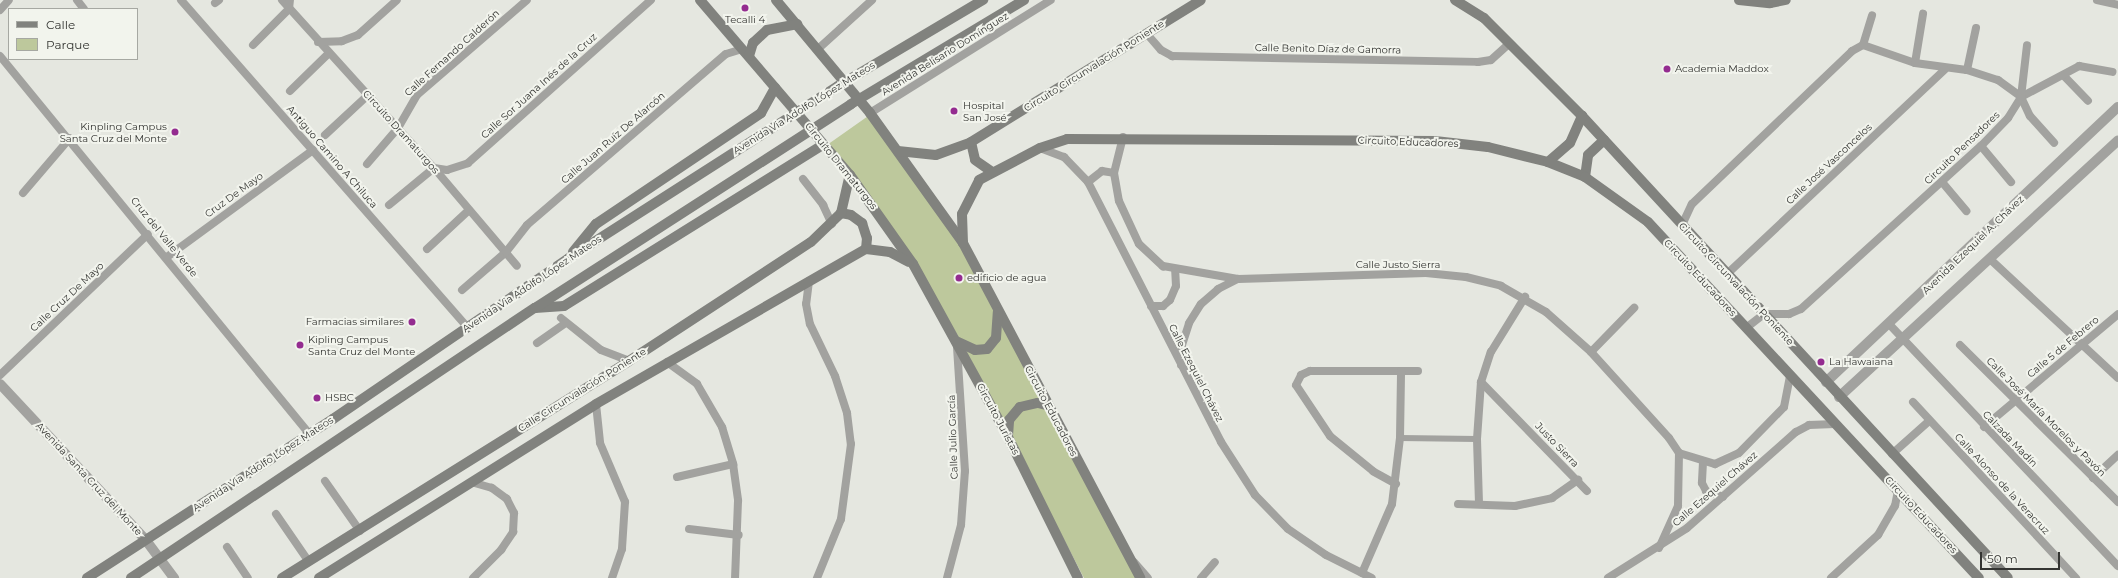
<!DOCTYPE html>
<meta charset="utf-8">
<style>
body{margin:0}
#map{position:relative;width:2118px;height:578px;overflow:hidden;background:#e5e7e0;font-family:Montserrat,sans-serif}
div>[style]{position:absolute}
[style*='--x']{left:calc(var(--x)*1px);top:calc(var(--y)*1px);width:calc(var(--w)*1px);rotate:calc(var(--a)*1deg)}
.green>*{inset:0;background:#bdc89c}
.pedestrian>*{height:6px;margin:-3px;padding:0 3px;transform-origin:3px;border-radius:3px;background:#a2a29f}
.minor>*{height:8px;margin:-4px;padding:0 4px;transform-origin:4px;border-radius:4px;background:#a2a29f}
.tertiary>*{height:10px;margin:-5px;padding:0 5px;transform-origin:5px;border-radius:5px;background:#a2a29f}
.secondary>*{height:10px;margin:-5px;padding:0 5px;transform-origin:5px;border-radius:5px;background:#81827e}
.dots>*{width:11px;height:11px;translate:-50% -50%;box-sizing:border-box;border:2px solid #f2f4ed;border-radius:50%}
span{translate:-50% -50%;white-space:nowrap;text-align:center;line-height:1.15;-webkit-text-stroke:4px #f2f4ed;paint-order:stroke}
.poi-label{font-size:10px;color:#343532}
.left{translate:0 -50%;text-align:left}
.right{translate:-100% -50%;text-align:right}
.street-label{font-size:10px;color:#343532}
.legend{position:absolute;left:8px;top:8px;width:130px;height:52px;box-sizing:border-box;background:#f2f4ed;border:1px solid #a6a8a2;margin:0;padding:5px 7px;list-style:none;font-size:12px;color:#343532}
.legend li{display:flex;align-items:center;gap:8px;height:20px}
.legend b{width:20px;border:1px solid #a6a8a2}
.scale{position:absolute;left:1980px;top:552px;width:80px;height:18px;box-sizing:border-box;border:2px solid #343532;border-top:0;padding-left:5px;font-size:12px;line-height:14px;white-space:nowrap;color:#343532;-webkit-text-stroke:3px #f2f4ed;paint-order:stroke}
</style>
<div id="map">
<div class="green">
<div style="clip-path:polygon(871px 114px,929px 191px,1144px 578px,1084px 578px,960px 339px,913px 264px,827px 145px)"></div>
</div>
<div class="pedestrian">
<div style="--x:1400;--y:438;--w:77;--a:0.7"></div>
</div>
<div class="minor">
<div style="--x:77;--y:0;--w:11;--a:52"></div>
<div style="--x:181;--y:0;--w:436;--a:48.8"></div>
<div style="--x:282;--y:0;--w:227;--a:47.9"></div>
<div style="--x:434;--y:168;--w:128;--a:49.7"></div>
<div style="--x:2097;--y:0;--w:22;--a:13"></div>
<div style="--x:215;--y:3;--w:5;--a:-37"></div>
<div style="--x:0;--y:10;--w:13;--a:-48"></div>
<div style="--x:1147;--y:34;--w:21;--a:49"></div>
<div style="--x:1161;--y:50;--w:13;--a:29"></div>
<div style="--x:1172;--y:56;--w:306;--a:1.1"></div>
<div style="--x:1478;--y:62;--w:13;--a:-9"></div>
<div style="--x:1491;--y:60;--w:25;--a:-42"></div>
<div style="--x:318;--y:42;--w:24;--a:-2"></div>
<div style="--x:342;--y:41;--w:17;--a:-21"></div>
<div style="--x:358;--y:35;--w:52;--a:-41.9"></div>
<div style="--x:253;--y:45;--w:51;--a:-45"></div>
<div style="--x:289;--y:9;--w:9;--a:-84"></div>
<div style="--x:1863;--y:45;--w:31;--a:-73"></div>
<div style="--x:818;--y:49;--w:73;--a:-42.2"></div>
<div style="--x:0;--y:56;--w:488;--a:50.7"></div>
<div style="--x:1915;--y:63;--w:50;--a:-80.7"></div>
<div style="--x:1967;--y:70;--w:43;--a:-77.9"></div>
<div style="--x:2065;--y:77;--w:33;--a:46"></div>
<div style="--x:290;--y:91;--w:54;--a:-44.3"></div>
<div style="--x:2021;--y:97;--w:66;--a:-28.1"></div>
<div style="--x:2079;--y:66;--w:34;--a:10"></div>
<div style="--x:870;--y:113;--w:213;--a:-32"></div>
<div style="--x:325;--y:135;--w:59;--a:-42.9"></div>
<div style="--x:1123;--y:137;--w:37;--a:104"></div>
<div style="--x:1114;--y:173;--w:28;--a:80"></div>
<div style="--x:1119;--y:201;--w:47;--a:65.1"></div>
<div style="--x:1139;--y:244;--w:33;--a:43"></div>
<div style="--x:1163;--y:266;--w:76;--a:9.8"></div>
<div style="--x:1238;--y:279;--w:188;--a:-1.8"></div>
<div style="--x:1426;--y:273;--w:40;--a:5.7"></div>
<div style="--x:1466;--y:277;--w:36;--a:14"></div>
<div style="--x:1501;--y:286;--w:52;--a:30"></div>
<div style="--x:1546;--y:312;--w:60;--a:41.6"></div>
<div style="--x:1591;--y:352;--w:116;--a:47.8"></div>
<div style="--x:1669;--y:438;--w:18;--a:56"></div>
<div style="--x:1679;--y:453;--w:53;--a:91.1"></div>
<div style="--x:1678;--y:506;--w:46;--a:114.3"></div>
<div style="--x:1981;--y:146;--w:47;--a:50.2"></div>
<div style="--x:1040;--y:148;--w:26;--a:21"></div>
<div style="--x:1064;--y:157;--w:35;--a:46"></div>
<div style="--x:1088;--y:182;--w:292;--a:62.9"></div>
<div style="--x:1221;--y:442;--w:63;--a:57.3"></div>
<div style="--x:1255;--y:495;--w:47;--a:45.9"></div>
<div style="--x:1288;--y:529;--w:46;--a:34.4"></div>
<div style="--x:1326;--y:555;--w:51;--a:26.6"></div>
<div style="--x:367;--y:164;--w:48;--a:-49.3"></div>
<div style="--x:398;--y:128;--w:38;--a:-60"></div>
<div style="--x:417;--y:95;--w:145;--a:-40.8"></div>
<div style="--x:803;--y:179;--w:33;--a:52"></div>
<div style="--x:823;--y:205;--w:21;--a:65"></div>
<div style="--x:1088;--y:182;--w:18;--a:-38"></div>
<div style="--x:1102;--y:171;--w:12;--a:9"></div>
<div style="--x:1942;--y:182;--w:38;--a:50"></div>
<div style="--x:23;--y:193;--w:72;--a:-49.5"></div>
<div style="--x:389;--y:205;--w:58;--a:-39.4"></div>
<div style="--x:434;--y:168;--w:13;--a:9"></div>
<div style="--x:447;--y:170;--w:22;--a:-18"></div>
<div style="--x:468;--y:163;--w:245;--a:-41.7"></div>
<div style="--x:1682;--y:225;--w:23;--a:-65"></div>
<div style="--x:1692;--y:204;--w:221;--a:-43.7"></div>
<div style="--x:1852;--y:51;--w:13;--a:-29"></div>
<div style="--x:1863;--y:45;--w:55;--a:19.1"></div>
<div style="--x:1915;--y:63;--w:52;--a:7.7"></div>
<div style="--x:1967;--y:70;--w:33;--a:18"></div>
<div style="--x:1998;--y:80;--w:29;--a:36"></div>
<div style="--x:2021;--y:97;--w:21;--a:65"></div>
<div style="--x:2030;--y:116;--w:36;--a:48"></div>
<div style="--x:427;--y:249;--w:57;--a:-42.9"></div>
<div style="--x:167;--y:257;--w:181;--a:-36.2"></div>
<div style="--x:1991;--y:260;--w:173;--a:42.9"></div>
<div style="--x:1727;--y:274;--w:299;--a:-43.2"></div>
<div style="--x:809;--y:281;--w:23;--a:97"></div>
<div style="--x:806;--y:304;--w:20;--a:79"></div>
<div style="--x:810;--y:324;--w:58;--a:64.3"></div>
<div style="--x:835;--y:376;--w:39;--a:72"></div>
<div style="--x:847;--y:413;--w:31;--a:83"></div>
<div style="--x:851;--y:444;--w:76;--a:97.6"></div>
<div style="--x:841;--y:519;--w:64;--a:112.1"></div>
<div style="--x:462;--y:290;--w:58;--a:-40.8"></div>
<div style="--x:506;--y:252;--w:34;--a:-52"></div>
<div style="--x:527;--y:225;--w:262;--a:-40.7"></div>
<div style="--x:726;--y:54;--w:17;--a:-17"></div>
<div style="--x:1151;--y:306;--w:12;--a:0"></div>
<div style="--x:1163;--y:306;--w:9;--a:-41"></div>
<div style="--x:1170;--y:300;--w:15;--a:-67"></div>
<div style="--x:1176;--y:286;--w:17;--a:-93"></div>
<div style="--x:561;--y:318;--w:51;--a:38.7"></div>
<div style="--x:601;--y:350;--w:30;--a:21"></div>
<div style="--x:1889;--y:324;--w:333;--a:46.6"></div>
<div style="--x:1746;--y:328;--w:23;--a:-38"></div>
<div style="--x:1764;--y:314;--w:25;--a:0"></div>
<div style="--x:1789;--y:314;--w:13;--a:-23"></div>
<div style="--x:1801;--y:309;--w:243;--a:-42.2"></div>
<div style="--x:1981;--y:146;--w:39;--a:-46"></div>
<div style="--x:2008;--y:118;--w:25;--a:-58"></div>
<div style="--x:2021;--y:97;--w:52;--a:-83.4"></div>
<div style="--x:537;--y:343;--w:35;--a:-35"></div>
<div style="--x:1960;--y:345;--w:223;--a:44.8"></div>
<div style="--x:1591;--y:352;--w:62;--a:-45.7"></div>
<div style="--x:667;--y:362;--w:37;--a:36"></div>
<div style="--x:697;--y:384;--w:50;--a:59.8"></div>
<div style="--x:722;--y:427;--w:39;--a:73"></div>
<div style="--x:733;--y:464;--w:37;--a:82"></div>
<div style="--x:738;--y:501;--w:77;--a:92.2"></div>
<div style="--x:1181;--y:365;--w:20;--a:-87"></div>
<div style="--x:1182;--y:345;--w:23;--a:-72"></div>
<div style="--x:1189;--y:323;--w:22;--a:-58"></div>
<div style="--x:1201;--y:304;--w:23;--a:-41"></div>
<div style="--x:1218;--y:289;--w:22;--a:-27"></div>
<div style="--x:0;--y:375;--w:204;--a:-43.6"></div>
<div style="--x:1481;--y:382;--w:152;--a:45.8"></div>
<div style="--x:1913;--y:402;--w:240;--a:47.2"></div>
<div style="--x:596;--y:404;--w:39;--a:84"></div>
<div style="--x:600;--y:443;--w:64;--a:67"></div>
<div style="--x:625;--y:502;--w:47;--a:93.7"></div>
<div style="--x:622;--y:549;--w:31;--a:109"></div>
<div style="--x:1984;--y:427;--w:175;--a:-40.1"></div>
<div style="--x:1679;--y:453;--w:38;--a:17"></div>
<div style="--x:1715;--y:464;--w:26;--a:-25"></div>
<div style="--x:1739;--y:453;--w:64;--a:-45.6"></div>
<div style="--x:1784;--y:407;--w:31;--a:-79"></div>
<div style="--x:1892;--y:454;--w:50;--a:-41.7"></div>
<div style="--x:1703;--y:462;--w:21;--a:93"></div>
<div style="--x:1702;--y:483;--w:9;--a:63"></div>
<div style="--x:1706;--y:491;--w:18;--a:19"></div>
<div style="--x:677;--y:477;--w:57;--a:-13.1"></div>
<div style="--x:2093;--y:478;--w:34;--a:-43"></div>
<div style="--x:325;--y:481;--w:61;--a:55"></div>
<div style="--x:1396;--y:484;--w:26;--a:-151"></div>
<div style="--x:1373;--y:471;--w:55;--a:-140.9"></div>
<div style="--x:1330;--y:436;--w:61;--a:-123.7"></div>
<div style="--x:1296;--y:385;--w:11;--a:-63"></div>
<div style="--x:1301;--y:375;--w:10;--a:-24"></div>
<div style="--x:1310;--y:371;--w:108;--a:0"></div>
<div style="--x:1479;--y:503;--w:64;--a:-91.8"></div>
<div style="--x:1477;--y:439;--w:57;--a:-86"></div>
<div style="--x:1481;--y:382;--w:32;--a:-72"></div>
<div style="--x:1491;--y:352;--w:65;--a:-58.3"></div>
<div style="--x:1458;--y:504;--w:57;--a:2"></div>
<div style="--x:1515;--y:506;--w:38;--a:-12"></div>
<div style="--x:1552;--y:498;--w:32;--a:-35"></div>
<div style="--x:276;--y:514;--w:58;--a:55.5"></div>
<div style="--x:689;--y:529;--w:50;--a:6.8"></div>
<div style="--x:227;--y:547;--w:37;--a:56"></div>
<div style="--x:1134;--y:562;--w:21;--a:49"></div>
<div style="--x:1362;--y:573;--w:75;--a:-66.5"></div>
<div style="--x:1392;--y:504;--w:66;--a:-83.1"></div>
<div style="--x:1400;--y:438;--w:67;--a:-89.1"></div>
<div style="--x:473;--y:578;--w:40;--a:-45"></div>
<div style="--x:501;--y:550;--w:22;--a:-56"></div>
<div style="--x:513;--y:532;--w:19;--a:-87"></div>
<div style="--x:514;--y:513;--w:16;--a:-117"></div>
<div style="--x:507;--y:499;--w:19;--a:-144"></div>
<div style="--x:492;--y:488;--w:19;--a:-164"></div>
<div style="--x:947;--y:578;--w:55;--a:-75.2"></div>
<div style="--x:961;--y:525;--w:54;--a:-85.8"></div>
<div style="--x:965;--y:471;--w:125;--a:-93.7"></div>
<div style="--x:1201;--y:578;--w:21;--a:-49"></div>
<div style="--x:1608;--y:578;--w:93;--a:-32.3"></div>
<div style="--x:1687;--y:528;--w:145;--a:-41.4"></div>
<div style="--x:1796;--y:432;--w:15;--a:-28"></div>
<div style="--x:1809;--y:425;--w:26;--a:-2"></div>
<div style="--x:1831;--y:578;--w:64;--a:-42.5"></div>
<div style="--x:1878;--y:535;--w:34;--a:-60"></div>
<div style="--x:1895;--y:506;--w:16;--a:-79"></div>
</div>
<div class="tertiary">
<div style="--x:1826;--y:382;--w:401;--a:-43.3"></div>
<div style="--x:0;--y:384;--w:212;--a:46.9"></div>
<div style="--x:145;--y:539;--w:49;--a:53.4"></div>
<div style="--x:1839;--y:397;--w:379;--a:-42.6"></div>
</div>
<div class="secondary">
<div style="--x:700;--y:0;--w:230;--a:49.4"></div>
<div style="--x:850;--y:175;--w:109;--a:54.7"></div>
<div style="--x:913;--y:264;--w:197;--a:61.2"></div>
<div style="--x:1008;--y:437;--w:157;--a:63.6"></div>
<div style="--x:776;--y:0;--w:147;--a:50.2"></div>
<div style="--x:870;--y:113;--w:160;--a:54.4"></div>
<div style="--x:963;--y:243;--w:379;--a:62.1"></div>
<div style="--x:1455;--y:0;--w:34;--a:32"></div>
<div style="--x:1484;--y:18;--w:139;--a:45"></div>
<div style="--x:1582;--y:116;--w:628;--a:47.32"></div>
<div style="--x:1739;--y:0;--w:31;--a:6"></div>
<div style="--x:1770;--y:3;--w:16;--a:-11"></div>
<div style="--x:749;--y:56;--w:14;--a:-73"></div>
<div style="--x:753;--y:43;--w:19;--a:-43"></div>
<div style="--x:767;--y:30;--w:31;--a:-11"></div>
<div style="--x:971;--y:142;--w:18;--a:77"></div>
<div style="--x:975;--y:160;--w:19;--a:35"></div>
<div style="--x:898;--y:151;--w:38;--a:6"></div>
<div style="--x:936;--y:155;--w:37;--a:-20"></div>
<div style="--x:971;--y:142;--w:270;--a:-31.7"></div>
<div style="--x:1548;--y:162;--w:29;--a:-41"></div>
<div style="--x:1570;--y:143;--w:30;--a:-66"></div>
<div style="--x:1585;--y:177;--w:22;--a:-82"></div>
<div style="--x:1588;--y:155;--w:22;--a:-43"></div>
<div style="--x:841;--y:213;--w:10;--a:11"></div>
<div style="--x:851;--y:215;--w:14;--a:36"></div>
<div style="--x:862;--y:223;--w:16;--a:72"></div>
<div style="--x:867;--y:238;--w:11;--a:95"></div>
<div style="--x:963;--y:243;--w:29;--a:-92"></div>
<div style="--x:962;--y:214;--w:38;--a:-63"></div>
<div style="--x:979;--y:180;--w:69;--a:-27.7"></div>
<div style="--x:1040;--y:148;--w:28;--a:-18"></div>
<div style="--x:1067;--y:139;--w:368;--a:0.3"></div>
<div style="--x:1435;--y:141;--w:53;--a:6.5"></div>
<div style="--x:1488;--y:147;--w:62;--a:14"></div>
<div style="--x:1548;--y:162;--w:40;--a:22"></div>
<div style="--x:1585;--y:177;--w:77;--a:35.5"></div>
<div style="--x:1648;--y:222;--w:486;--a:47.1"></div>
<div style="--x:573;--y:252;--w:36;--a:-51"></div>
<div style="--x:596;--y:224;--w:199;--a:-33.9"></div>
<div style="--x:761;--y:113;--w:29;--a:-61"></div>
<div style="--x:535;--y:308;--w:29;--a:-4"></div>
<div style="--x:564;--y:306;--w:306;--a:-31.9"></div>
<div style="--x:956;--y:341;--w:21;--a:25"></div>
<div style="--x:975;--y:350;--w:12;--a:-5"></div>
<div style="--x:987;--y:349;--w:14;--a:-51"></div>
<div style="--x:996;--y:338;--w:26;--a:-86"></div>
<div style="--x:1008;--y:436;--w:16;--a:-86"></div>
<div style="--x:1009;--y:420;--w:17;--a:-50"></div>
<div style="--x:1020;--y:407;--w:18;--a:-13"></div>
<div style="--x:1038;--y:403;--w:9;--a:13"></div>
<div style="--x:87;--y:578;--w:293;--a:-32.9"></div>
<div style="--x:333;--y:419;--w:286;--a:-34.3"></div>
<div style="--x:569;--y:258;--w:319;--a:-32.6"></div>
<div style="--x:838;--y:86;--w:169;--a:-30.7"></div>
<div style="--x:131;--y:578;--w:486;--a:-33.8"></div>
<div style="--x:535;--y:308;--w:376;--a:-32.8"></div>
<div style="--x:851;--y:104;--w:202;--a:-31"></div>
<div style="--x:282;--y:578;--w:409;--a:-32"></div>
<div style="--x:629;--y:361;--w:217;--a:-33.2"></div>
<div style="--x:811;--y:242;--w:42;--a:-44"></div>
<div style="--x:841;--y:213;--w:39;--a:-77"></div>
<div style="--x:319;--y:578;--w:327;--a:-32.1"></div>
<div style="--x:596;--y:404;--w:311;--a:-29.9"></div>
<div style="--x:866;--y:249;--w:24;--a:7"></div>
<div style="--x:890;--y:252;--w:21;--a:28"></div>
</div>
<div class="dots">
<div style="left:745px;top:8px;background:#942c90"></div>
<div style="left:1667px;top:69px;background:#942c90"></div>
<div style="left:954px;top:111px;background:#942c90"></div>
<div style="left:175px;top:132px;background:#942c90"></div>
<div style="left:959px;top:278px;background:#942c90"></div>
<div style="left:412px;top:322px;background:#942c90"></div>
<div style="left:300px;top:345px;background:#942c90"></div>
<div style="left:1821px;top:362px;background:#942c90"></div>
<div style="left:317px;top:398px;background:#942c90"></div>
</div>
<div class="poi-label">
<span style="left:745px;top:20px">Tecalli 4</span>
<span class="left" style="left:1675px;top:69px">Academia Maddox</span>
<span class="left" style="left:963px;top:111px">Hospital<br>San José</span>
<span class="right" style="left:167px;top:132px">Kinpling Campus<br>Santa Cruz del Monte</span>
<span class="left" style="left:967px;top:278px">edificio de agua</span>
<span class="right" style="left:404px;top:322px">Farmacias similares</span>
<span class="left" style="left:308px;top:345px">Kipling Campus<br>Santa Cruz del Monte</span>
<span class="left" style="left:1829px;top:362px">La Hawaiana</span>
<span class="left" style="left:325px;top:398px">HSBC</span>
</div>
<div class="street-label">
<span style="left:1328px;top:49px;rotate:1deg">Calle Benito Díaz de Gamorra</span>
<span style="left:452px;top:53px;rotate:-42deg">Calle Fernando Calderón</span>
<span style="left:945px;top:54px;rotate:-32deg">Avenida Belisario Domínguez</span>
<span style="left:1094px;top:66px;rotate:-32deg">Circuito Circunvalación Poniente</span>
<span style="left:539px;top:86px;rotate:-42deg">Calle Sor Juana Inés de la Cruz</span>
<span style="left:804px;top:108px;rotate:-32deg">Avenida Via Adolfo López Mateos</span>
<span style="left:401px;top:132px;rotate:48deg">Circuito Dramaturgos</span>
<span style="left:613px;top:138px;rotate:-41deg">Calle Juan Ruíz De Alarcón</span>
<span style="left:1408px;top:142px;rotate:2deg">Circuito Educadores</span>
<span style="left:1962px;top:148px;rotate:-44deg">Circuito Pensadores</span>
<span style="left:332px;top:157px;rotate:49deg">Antiguo Camino A Chiluca</span>
<span style="left:1829px;top:164px;rotate:-43deg">Calle José Vasconcelos</span>
<span style="left:841px;top:166px;rotate:51deg">Circuito Dramaturgos</span>
<span style="left:234px;top:195px;rotate:-36deg">Cruz De Mayo</span>
<span style="left:164px;top:237px;rotate:51deg">Cruz del Valle Verde</span>
<span style="left:1973px;top:245px;rotate:-44deg">Avenida Ezequiel A. Chávez</span>
<span style="left:1398px;top:265px">Calle Justo Sierra</span>
<span style="left:1700px;top:278px;rotate:47deg">Circuito Educadores</span>
<span style="left:532px;top:284px;rotate:-34deg">Avenida Via Adolfo López Mateos</span>
<span style="left:1736px;top:284px;rotate:47deg">Circuito Circunvalación Poniente</span>
<span style="left:67px;top:297px;rotate:-43deg">Calle Cruz De Mayo</span>
<span style="left:2063px;top:347px;rotate:-40deg">Calle 5 de Febrero</span>
<span style="left:1196px;top:373px;rotate:63deg">Calle Ezequiel Chávez</span>
<span style="left:582px;top:390px;rotate:-32deg">Calle Circunvalación Poniente</span>
<span style="left:1051px;top:411px;rotate:62deg">Circuito Educadores</span>
<span style="left:2046px;top:417px;rotate:45deg">Calle José María Morelos y Pavón</span>
<span style="left:998px;top:419px;rotate:62deg">Circuito Juristas</span>
<span style="left:953px;top:437px;rotate:-92deg">Calle Julio García</span>
<span style="left:2010px;top:439px;rotate:46deg">Calzada Madín</span>
<span style="left:1557px;top:445px;rotate:46deg">Justo Sierra</span>
<span style="left:263px;top:464px;rotate:-33deg">Avenida Via Adolfo López Mateos</span>
<span style="left:89px;top:479px;rotate:47deg">Avenida Santa Cruz del Monte</span>
<span style="left:2002px;top:484px;rotate:47deg">Calle Alonso de la Veracruz</span>
<span style="left:1715px;top:489px;rotate:-41deg">Calle Ezequiel Chávez</span>
<span style="left:1921px;top:515px;rotate:47deg">Circuito Educadores</span>
</div>
<ul class="legend">
<li><b style="height:5px;background:#81827e"></b>Calle</li>
<li><b style="height:11px;background:#bdc89c"></b>Parque</li>
</ul>
<div class="scale">50 m</div>
</div>
